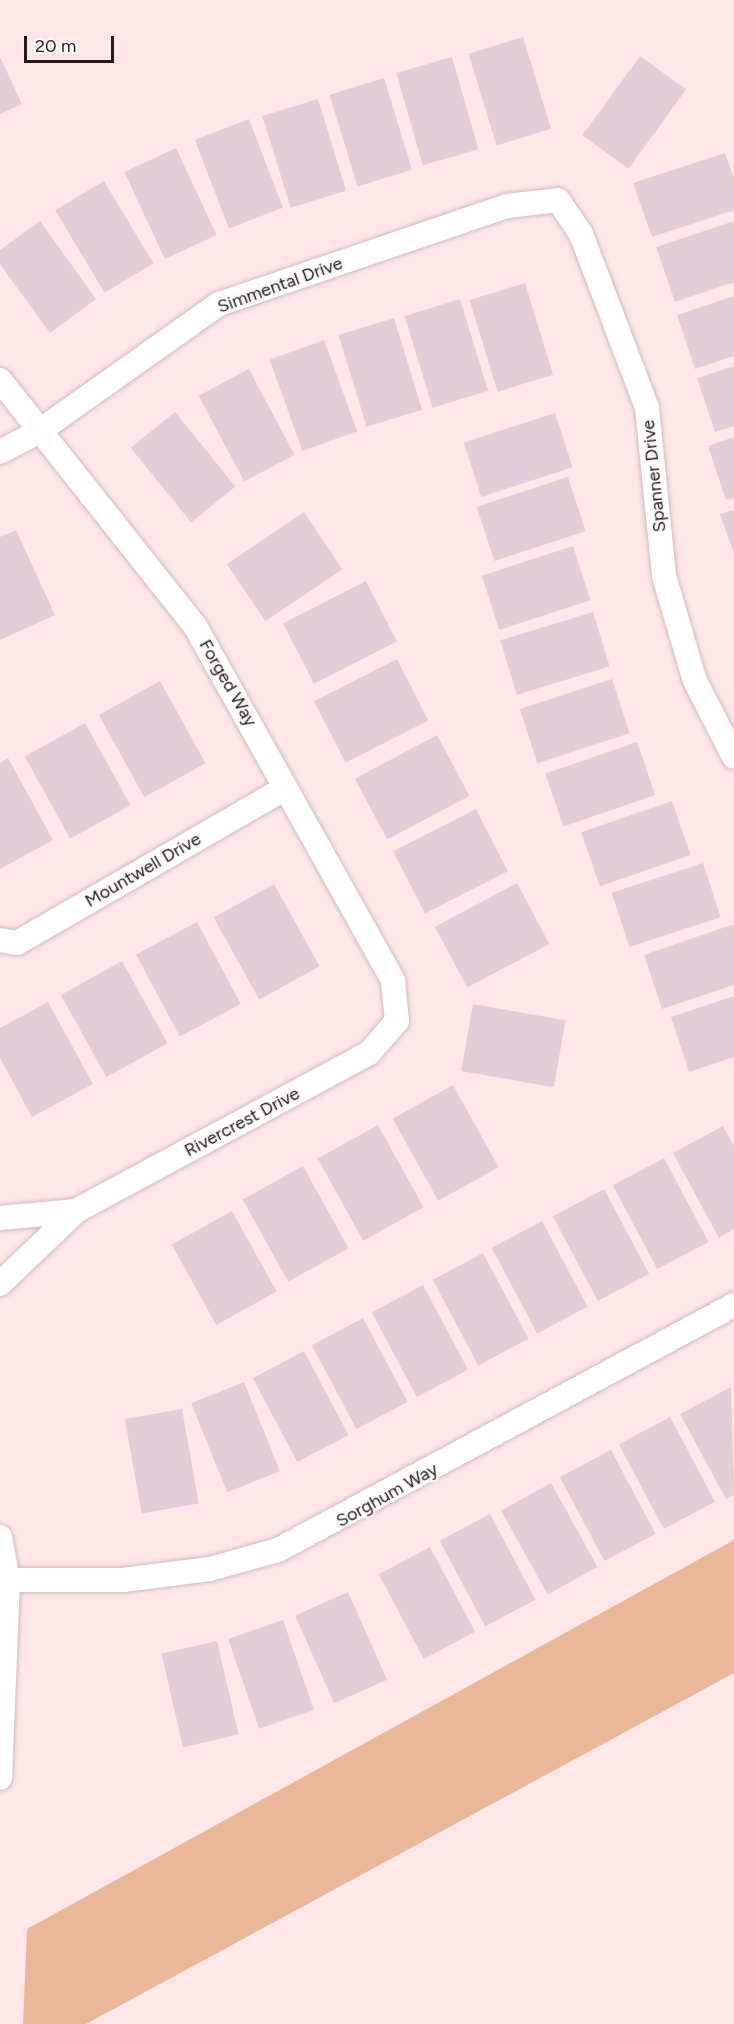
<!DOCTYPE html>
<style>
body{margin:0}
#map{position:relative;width:734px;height:2024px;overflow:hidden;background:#ffe7e9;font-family:Figtree,sans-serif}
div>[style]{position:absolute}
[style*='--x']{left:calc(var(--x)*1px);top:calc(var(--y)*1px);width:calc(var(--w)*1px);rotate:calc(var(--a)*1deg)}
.green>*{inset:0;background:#e9b899}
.building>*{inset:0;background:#e3ced7;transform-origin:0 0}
.roads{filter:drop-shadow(0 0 2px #d3bcbe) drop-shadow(0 0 2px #d3bcbe)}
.street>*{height:24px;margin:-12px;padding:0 12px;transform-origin:12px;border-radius:12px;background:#fff}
span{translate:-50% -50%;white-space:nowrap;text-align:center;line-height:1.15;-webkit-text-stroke:4.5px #fef9fa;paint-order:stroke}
.street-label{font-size:18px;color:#231b1c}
.scale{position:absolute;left:24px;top:36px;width:90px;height:27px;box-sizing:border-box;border:3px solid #231b1c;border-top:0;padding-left:8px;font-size:18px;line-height:21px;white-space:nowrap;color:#231b1c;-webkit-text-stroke:4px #fef9fa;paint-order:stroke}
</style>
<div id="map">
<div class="green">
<div style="clip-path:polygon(734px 1540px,734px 1673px,86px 2024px,23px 2024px,27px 1929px)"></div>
</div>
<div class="building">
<div style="left:523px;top:37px;width:96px;height:57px;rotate:73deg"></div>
<div style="left:640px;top:56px;width:57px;height:98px;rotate:36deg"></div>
<div style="clip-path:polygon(0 57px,22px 104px,0 114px)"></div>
<div style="left:452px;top:57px;width:96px;height:58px;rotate:74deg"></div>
<div style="left:384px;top:78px;width:96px;height:57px;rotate:73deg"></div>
<div style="left:318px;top:99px;width:96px;height:58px;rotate:73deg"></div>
<div style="left:249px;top:119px;width:95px;height:58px;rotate:69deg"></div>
<div style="left:176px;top:148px;width:96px;height:57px;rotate:65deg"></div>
<div style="clip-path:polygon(725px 153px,734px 179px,734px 210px,652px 237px,633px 183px)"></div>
<div style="left:104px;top:181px;width:96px;height:57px;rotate:59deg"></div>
<div style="clip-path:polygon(40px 221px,96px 299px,50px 333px,0 264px,0 250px)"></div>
<div style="clip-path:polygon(734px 221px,734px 282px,675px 302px,656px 247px)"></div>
<div style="left:525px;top:283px;width:96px;height:58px;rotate:73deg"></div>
<div style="clip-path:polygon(734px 296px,734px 356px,695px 369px,677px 315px)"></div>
<div style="left:460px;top:299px;width:96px;height:58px;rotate:73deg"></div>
<div style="left:394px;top:318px;width:96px;height:58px;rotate:73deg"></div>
<div style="left:324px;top:340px;width:97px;height:58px;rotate:70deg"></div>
<div style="clip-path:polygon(734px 366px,734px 426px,715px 432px,697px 378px)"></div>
<div style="left:249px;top:369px;width:97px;height:57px;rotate:62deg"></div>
<div style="left:175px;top:412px;width:96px;height:57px;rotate:51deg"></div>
<div style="left:555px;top:413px;width:57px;height:96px;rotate:72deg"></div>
<div style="clip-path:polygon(734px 437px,734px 498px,726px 500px,708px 446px)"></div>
<div style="left:568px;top:477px;width:57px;height:96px;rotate:72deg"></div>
<div style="clip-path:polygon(734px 510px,734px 554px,720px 514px)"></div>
<div style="left:304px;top:512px;width:69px;height:93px;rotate:56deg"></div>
<div style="clip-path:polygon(16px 530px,55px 615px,0 640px,0 537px)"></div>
<div style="left:573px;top:546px;width:57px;height:96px;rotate:72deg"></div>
<div style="left:366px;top:581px;width:68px;height:93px;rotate:63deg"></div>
<div style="left:593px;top:612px;width:57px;height:97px;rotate:73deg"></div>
<div style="left:397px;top:659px;width:69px;height:93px;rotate:63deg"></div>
<div style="left:612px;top:679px;width:57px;height:97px;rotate:72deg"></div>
<div style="left:160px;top:681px;width:94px;height:70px;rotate:61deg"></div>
<div style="left:85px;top:723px;width:94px;height:69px;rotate:61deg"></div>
<div style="left:437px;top:735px;width:69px;height:93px;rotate:62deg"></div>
<div style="left:637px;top:742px;width:56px;height:97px;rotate:71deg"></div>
<div style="clip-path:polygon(8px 758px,53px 840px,0 869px,0 763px)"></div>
<div style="left:672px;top:801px;width:57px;height:96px;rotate:71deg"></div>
<div style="left:476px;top:809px;width:70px;height:93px;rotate:63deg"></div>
<div style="left:703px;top:863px;width:57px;height:96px;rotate:72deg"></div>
<div style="left:517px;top:883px;width:69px;height:93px;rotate:62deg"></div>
<div style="left:274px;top:884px;width:94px;height:69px;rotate:61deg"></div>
<div style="left:197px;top:922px;width:93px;height:69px;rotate:62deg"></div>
<div style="clip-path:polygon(734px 924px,734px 985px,662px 1009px,644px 955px)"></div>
<div style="left:122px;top:961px;width:94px;height:70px;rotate:61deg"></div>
<div style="clip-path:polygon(734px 996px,734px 1057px,689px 1072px,671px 1017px)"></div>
<div style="clip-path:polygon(48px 1002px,93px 1084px,32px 1117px,0 1058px,0 1028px)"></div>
<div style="left:473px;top:1004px;width:94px;height:68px;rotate:10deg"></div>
<div style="left:453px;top:1085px;width:94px;height:69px;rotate:61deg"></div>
<div style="left:378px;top:1125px;width:94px;height:69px;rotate:61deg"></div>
<div style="clip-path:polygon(723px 1126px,734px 1146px,734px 1229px,719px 1238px,673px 1153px)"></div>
<div style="left:664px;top:1158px;width:95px;height:58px;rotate:62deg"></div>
<div style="left:303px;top:1166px;width:94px;height:69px;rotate:61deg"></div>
<div style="left:604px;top:1189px;width:96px;height:58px;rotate:62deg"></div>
<div style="left:232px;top:1211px;width:92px;height:69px;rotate:61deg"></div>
<div style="left:542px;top:1221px;width:97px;height:57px;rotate:62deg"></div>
<div style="left:483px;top:1253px;width:97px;height:57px;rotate:62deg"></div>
<div style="left:423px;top:1285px;width:96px;height:58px;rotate:62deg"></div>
<div style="left:363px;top:1318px;width:95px;height:58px;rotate:62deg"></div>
<div style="left:304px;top:1351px;width:95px;height:58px;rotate:62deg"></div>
<div style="left:244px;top:1382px;width:96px;height:57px;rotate:68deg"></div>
<div style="clip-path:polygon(731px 1387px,734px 1494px,726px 1499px,680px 1414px)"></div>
<div style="left:182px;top:1409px;width:96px;height:58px;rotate:80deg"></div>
<div style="left:670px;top:1417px;width:96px;height:58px;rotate:62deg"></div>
<div style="left:611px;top:1450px;width:95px;height:58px;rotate:62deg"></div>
<div style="left:551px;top:1483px;width:96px;height:57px;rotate:61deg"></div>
<div style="left:490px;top:1514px;width:97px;height:57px;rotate:62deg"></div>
<div style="left:430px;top:1547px;width:96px;height:58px;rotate:62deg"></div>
<div style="left:348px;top:1592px;width:96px;height:58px;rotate:66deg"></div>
<div style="left:283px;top:1620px;width:95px;height:58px;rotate:71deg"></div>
<div style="left:217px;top:1641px;width:96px;height:57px;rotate:77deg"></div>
</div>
<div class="roads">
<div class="street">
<div style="--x:0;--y:380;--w:314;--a:51.6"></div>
<div style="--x:195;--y:626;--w:406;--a:60.8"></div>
<div style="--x:393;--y:981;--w:40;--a:84.3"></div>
<div style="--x:397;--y:1021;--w:43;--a:131.2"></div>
<div style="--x:369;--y:1053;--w:333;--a:151.7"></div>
<div style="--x:0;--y:452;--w:43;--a:-27.8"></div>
<div style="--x:38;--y:432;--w:222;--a:-35.3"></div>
<div style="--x:219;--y:304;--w:304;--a:-18.8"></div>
<div style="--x:507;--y:206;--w:51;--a:-6.7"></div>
<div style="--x:558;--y:200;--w:41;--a:55.9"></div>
<div style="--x:581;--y:234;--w:186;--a:69.2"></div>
<div style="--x:647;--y:408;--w:169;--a:84.2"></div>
<div style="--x:664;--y:576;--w:109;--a:73.6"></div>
<div style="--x:695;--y:681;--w:85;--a:62.8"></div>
<div style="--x:0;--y:940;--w:17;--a:10"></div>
<div style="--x:17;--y:943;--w:308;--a:-30"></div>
<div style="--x:0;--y:1218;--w:76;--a:-5.3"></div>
<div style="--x:76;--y:1211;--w:105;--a:136.2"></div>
<div style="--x:0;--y:1537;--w:44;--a:79.5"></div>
<div style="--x:8;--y:1580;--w:198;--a:92.3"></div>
<div style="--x:8;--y:1580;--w:115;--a:0"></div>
<div style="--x:123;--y:1580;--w:88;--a:-7.2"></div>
<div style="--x:210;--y:1569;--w:71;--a:-15.6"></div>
<div style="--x:278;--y:1550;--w:518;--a:-28.25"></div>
</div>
</div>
<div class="street-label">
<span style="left:280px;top:285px;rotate:-20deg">Simmental Drive</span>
<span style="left:654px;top:476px;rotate:-96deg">Spanner Drive</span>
<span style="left:228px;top:683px;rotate:60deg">Forged Way</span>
<span style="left:143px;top:870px;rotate:-30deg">Mountwell Drive</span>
<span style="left:242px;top:1122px;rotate:-28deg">Rivercrest Drive</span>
<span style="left:387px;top:1495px;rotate:-29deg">Sorghum Way</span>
</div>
<div class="scale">20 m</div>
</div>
